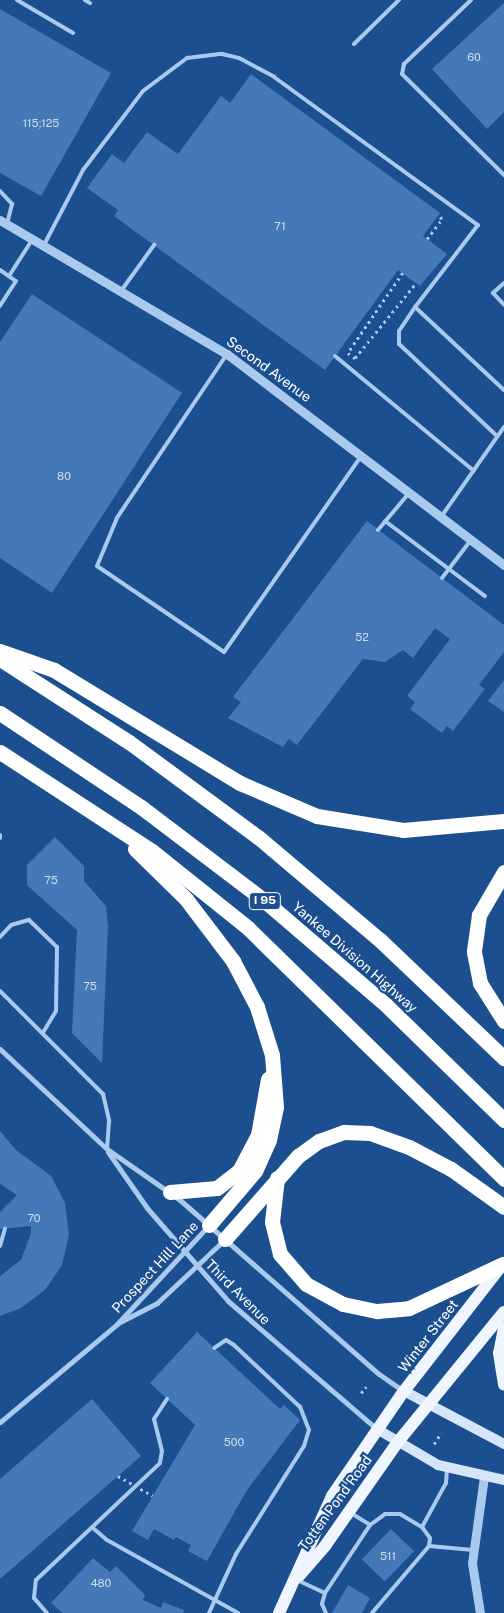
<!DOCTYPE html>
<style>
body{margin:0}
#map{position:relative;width:504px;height:1613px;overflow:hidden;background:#1b4f8f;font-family:"Public Sans",sans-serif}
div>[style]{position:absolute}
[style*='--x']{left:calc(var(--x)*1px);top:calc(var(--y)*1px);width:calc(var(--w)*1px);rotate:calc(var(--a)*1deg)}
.building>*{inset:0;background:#4478b7;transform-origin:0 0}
.path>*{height:2.5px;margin-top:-1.25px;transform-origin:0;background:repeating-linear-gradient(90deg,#a9c9ee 0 2.5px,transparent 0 6.5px)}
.service>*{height:4px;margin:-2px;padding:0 2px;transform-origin:2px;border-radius:2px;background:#a9c9ee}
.minor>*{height:5px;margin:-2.5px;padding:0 2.5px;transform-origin:2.5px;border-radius:2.5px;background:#a9c9ee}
.tertiary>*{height:9px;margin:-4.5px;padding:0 4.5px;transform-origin:4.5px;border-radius:4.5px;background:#a9c9ee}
.secondary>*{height:10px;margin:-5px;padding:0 5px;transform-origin:5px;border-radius:5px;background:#d6e6fa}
.primary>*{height:12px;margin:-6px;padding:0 6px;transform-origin:6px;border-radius:6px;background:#f0f6ff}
.motorway>*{height:15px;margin:-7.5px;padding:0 7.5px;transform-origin:7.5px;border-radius:7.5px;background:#fff}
.path-bridge>*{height:2.5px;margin-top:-1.25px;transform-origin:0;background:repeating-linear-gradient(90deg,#a9c9ee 0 2.5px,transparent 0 6.5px)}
span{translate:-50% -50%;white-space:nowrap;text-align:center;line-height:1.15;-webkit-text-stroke:4.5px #1b4f8f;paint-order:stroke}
.number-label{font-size:11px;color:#d0dded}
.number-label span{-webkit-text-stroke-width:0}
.shield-label span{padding:1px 4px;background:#1b4f8f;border:1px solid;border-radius:4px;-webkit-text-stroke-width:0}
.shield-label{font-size:12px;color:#fff;font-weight:700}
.street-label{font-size:14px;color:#fff}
</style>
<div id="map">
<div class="building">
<div style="clip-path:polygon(504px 3px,504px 112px,487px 129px,432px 69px)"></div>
<div style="clip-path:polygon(0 9px,111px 73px,41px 196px,0 173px)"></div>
<div style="clip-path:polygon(251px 74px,440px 213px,423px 236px,447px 254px,420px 286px,398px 270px,325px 370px,114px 216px,118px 210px,87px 188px,112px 154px,124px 163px,147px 132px,178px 154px,221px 96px,230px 103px)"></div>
<div style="clip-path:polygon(32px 294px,182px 393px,52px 593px,0 558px,0 342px)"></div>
<div style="clip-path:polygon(367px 521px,504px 625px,504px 652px,479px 685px,485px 689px,453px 731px,447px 726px,442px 733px,410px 709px,415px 702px,407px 696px,450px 639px,435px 628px,413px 658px,403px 650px,385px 662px,363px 659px,297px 745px,289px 739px,283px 747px,228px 718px,241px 702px,233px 697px)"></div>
<div style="clip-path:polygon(504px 680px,504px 712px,488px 701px)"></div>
<div style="clip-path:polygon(55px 837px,84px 866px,84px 881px,106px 906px,108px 926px,102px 1063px,72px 1033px,77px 930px,27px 885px,27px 865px)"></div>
<div style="clip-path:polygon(0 1131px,16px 1150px,51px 1176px,65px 1203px,69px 1235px,62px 1265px,45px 1290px,21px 1308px,0 1316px,0 1276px,21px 1260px,31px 1233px,31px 1226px,0 1229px,0 1212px,17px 1195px,0 1184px)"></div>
<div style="clip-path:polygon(197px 1332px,280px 1409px,284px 1405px,300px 1420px,247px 1490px,207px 1561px,188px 1551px,191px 1545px,176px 1537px,174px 1540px,154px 1529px,148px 1540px,132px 1531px,195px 1425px,150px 1383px)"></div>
<div style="clip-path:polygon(92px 1399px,141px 1456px,0 1579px,0 1479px)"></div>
<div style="left:391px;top:1529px;width:32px;height:42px;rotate:44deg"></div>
<div style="clip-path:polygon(93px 1558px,110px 1572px,116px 1566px,145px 1595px,143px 1600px,161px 1608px,163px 1602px,184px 1610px,183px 1613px,63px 1613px,51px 1603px)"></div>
<div style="clip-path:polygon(348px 1585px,370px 1598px,362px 1613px,332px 1613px)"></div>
</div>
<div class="path">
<div style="--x:427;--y:239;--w:25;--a:-53"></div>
<div style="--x:442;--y:219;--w:5;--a:-143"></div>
<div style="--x:403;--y:273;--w:97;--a:124.5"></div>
<div style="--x:348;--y:353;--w:9;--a:36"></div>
<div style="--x:355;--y:358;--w:97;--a:-50.9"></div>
<div style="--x:361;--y:1393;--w:8;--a:-50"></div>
<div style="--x:434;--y:1444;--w:13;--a:-58"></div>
</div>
<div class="service">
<div style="--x:17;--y:0;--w:65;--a:30.5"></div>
<div style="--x:85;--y:0;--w:6;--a:31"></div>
<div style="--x:471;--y:0;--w:93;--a:136.3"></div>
<div style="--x:404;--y:64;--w:10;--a:101"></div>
<div style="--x:402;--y:74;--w:144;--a:44.7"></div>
<div style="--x:354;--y:44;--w:63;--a:-44.4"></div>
<div style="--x:0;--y:191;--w:18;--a:47"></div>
<div style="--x:12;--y:204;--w:21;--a:104"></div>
<div style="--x:44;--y:245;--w:85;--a:-62.5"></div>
<div style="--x:83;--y:170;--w:99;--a:-52.8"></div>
<div style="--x:143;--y:91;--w:55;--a:-36.9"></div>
<div style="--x:187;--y:58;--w:35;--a:-7"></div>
<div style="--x:222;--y:54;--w:17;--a:13"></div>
<div style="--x:239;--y:58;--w:40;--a:28"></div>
<div style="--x:274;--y:77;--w:252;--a:36"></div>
<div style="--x:478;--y:225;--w:103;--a:127.5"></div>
<div style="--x:0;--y:270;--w:19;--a:35"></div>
<div style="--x:16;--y:281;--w:30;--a:123"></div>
<div style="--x:9;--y:276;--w:43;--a:-57.4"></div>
<div style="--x:504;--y:283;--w:15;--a:138"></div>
<div style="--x:493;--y:293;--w:16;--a:47"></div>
<div style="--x:121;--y:291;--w:57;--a:-54.3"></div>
<div style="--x:227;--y:354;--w:197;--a:123.9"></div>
<div style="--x:117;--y:518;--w:52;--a:112.6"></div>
<div style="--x:97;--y:566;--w:153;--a:34.1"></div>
<div style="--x:224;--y:652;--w:237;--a:-55"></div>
<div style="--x:335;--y:356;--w:180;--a:39.6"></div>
<div style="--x:497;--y:436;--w:134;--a:-136.8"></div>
<div style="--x:399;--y:344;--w:13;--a:-90"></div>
<div style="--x:399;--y:331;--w:29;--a:-56"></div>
<div style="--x:415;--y:307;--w:122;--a:43"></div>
<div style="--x:441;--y:517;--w:110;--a:-55"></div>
<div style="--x:385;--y:521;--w:125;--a:36.9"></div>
<div style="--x:378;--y:530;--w:48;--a:-50"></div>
<div style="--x:442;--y:578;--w:48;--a:-52.7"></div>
<div style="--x:0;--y:835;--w:3;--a:90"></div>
<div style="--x:0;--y:937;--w:16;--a:-47"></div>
<div style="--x:11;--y:925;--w:19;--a:-16"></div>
<div style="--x:29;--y:920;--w:39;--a:44"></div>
<div style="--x:57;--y:947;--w:64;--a:90.9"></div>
<div style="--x:56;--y:1011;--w:26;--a:121"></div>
<div style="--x:0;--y:991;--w:146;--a:45"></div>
<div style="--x:103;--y:1094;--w:28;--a:77"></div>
<div style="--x:109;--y:1121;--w:28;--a:94"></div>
<div style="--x:0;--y:1246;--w:18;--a:-74"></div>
<div style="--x:351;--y:1513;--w:22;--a:32"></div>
<div style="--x:422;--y:1527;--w:50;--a:-61.4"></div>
<div style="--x:446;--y:1483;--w:15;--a:-86"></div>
<div style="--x:93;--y:1528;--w:18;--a:41"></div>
<div style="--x:107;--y:1540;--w:150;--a:29.1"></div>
<div style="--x:429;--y:1546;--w:44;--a:5.2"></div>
<div style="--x:297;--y:1580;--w:31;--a:25"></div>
<div style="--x:47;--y:1613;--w:20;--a:-131"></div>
<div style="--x:34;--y:1598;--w:18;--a:-84"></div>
<div style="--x:36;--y:1580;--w:170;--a:-43.3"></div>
<div style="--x:160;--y:1463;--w:12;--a:-81"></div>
<div style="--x:162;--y:1451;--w:33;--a:-104"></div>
<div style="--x:154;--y:1419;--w:24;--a:-57"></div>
<div style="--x:209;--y:1613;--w:65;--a:-65.4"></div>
<div style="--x:236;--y:1554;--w:128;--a:-57.8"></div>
<div style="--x:304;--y:1446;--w:17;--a:-73"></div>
<div style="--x:309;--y:1430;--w:25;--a:-111"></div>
<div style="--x:300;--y:1407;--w:91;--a:-136.8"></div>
<div style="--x:234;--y:1345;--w:9;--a:-148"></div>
<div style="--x:226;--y:1340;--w:14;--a:146"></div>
<div style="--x:326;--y:1613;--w:10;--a:-114"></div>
<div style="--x:322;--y:1604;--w:11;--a:-75"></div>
<div style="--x:325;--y:1593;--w:82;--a:-56.5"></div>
<div style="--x:370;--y:1525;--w:19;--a:-36"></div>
<div style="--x:385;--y:1514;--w:15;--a:0"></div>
<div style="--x:400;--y:1514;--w:26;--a:31"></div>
<div style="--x:422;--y:1527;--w:14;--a:54"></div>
<div style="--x:430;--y:1538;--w:8;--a:97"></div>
<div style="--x:429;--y:1546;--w:88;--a:130.4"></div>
</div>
<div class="minor">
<div style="--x:0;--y:1049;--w:146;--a:43.1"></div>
<div style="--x:107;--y:1149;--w:89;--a:34.9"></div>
<div style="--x:180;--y:1200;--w:264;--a:41.2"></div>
<div style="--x:379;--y:1374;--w:29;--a:35"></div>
<div style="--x:108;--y:1152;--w:68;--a:55.1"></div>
<div style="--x:147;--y:1208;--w:123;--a:48.9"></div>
<div style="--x:228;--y:1301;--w:196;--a:40.7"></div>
<div style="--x:118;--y:1323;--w:44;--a:-27.1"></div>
<div style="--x:157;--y:1303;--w:92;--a:-43.2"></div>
<div style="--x:0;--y:1422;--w:153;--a:-39.9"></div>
<div style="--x:117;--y:1324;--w:134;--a:-47.1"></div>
</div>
<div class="tertiary">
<div style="--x:0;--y:220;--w:264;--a:30.6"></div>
<div style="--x:227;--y:354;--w:348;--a:37.3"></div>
<div style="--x:480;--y:1613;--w:51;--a:-99.1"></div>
<div style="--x:472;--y:1563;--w:87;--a:-82.1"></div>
</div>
<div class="secondary">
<div style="--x:404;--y:1391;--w:113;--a:27.9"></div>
<div style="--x:377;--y:1429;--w:71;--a:30.5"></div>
<div style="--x:438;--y:1465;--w:68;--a:12.8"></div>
</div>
<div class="primary">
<div style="--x:504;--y:1328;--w:25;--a:101"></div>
<div style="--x:499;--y:1353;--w:32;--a:81"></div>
<div style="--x:299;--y:1576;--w:40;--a:-49"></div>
<div style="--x:325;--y:1546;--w:126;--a:-55"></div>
<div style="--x:397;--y:1443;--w:169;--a:-50.8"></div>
<div style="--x:279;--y:1613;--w:128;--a:-65.6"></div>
<div style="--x:332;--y:1496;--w:127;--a:-55.6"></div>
<div style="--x:404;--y:1391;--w:161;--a:-52.1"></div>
</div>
<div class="motorway">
<div style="--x:0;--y:651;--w:57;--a:19.4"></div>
<div style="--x:54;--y:670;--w:218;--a:31.3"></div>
<div style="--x:240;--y:783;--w:84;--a:23.2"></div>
<div style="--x:317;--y:816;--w:87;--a:9.2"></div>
<div style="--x:403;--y:830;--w:101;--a:-5.1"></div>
<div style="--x:0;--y:659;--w:153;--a:32.8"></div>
<div style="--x:129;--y:742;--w:160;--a:36.4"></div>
<div style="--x:258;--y:837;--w:161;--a:40.2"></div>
<div style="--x:381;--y:941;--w:170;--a:43.6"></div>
<div style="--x:0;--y:713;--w:169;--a:33.7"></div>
<div style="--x:141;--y:807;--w:157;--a:37.2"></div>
<div style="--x:266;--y:902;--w:158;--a:40.6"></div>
<div style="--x:386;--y:1005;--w:165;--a:44.3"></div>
<div style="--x:0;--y:752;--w:181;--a:33.1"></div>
<div style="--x:152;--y:851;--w:123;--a:38.7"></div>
<div style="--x:248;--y:928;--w:359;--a:44.4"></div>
<div style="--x:135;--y:849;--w:71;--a:44.4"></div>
<div style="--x:186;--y:899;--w:78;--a:52.8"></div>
<div style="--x:233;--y:961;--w:52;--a:62.4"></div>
<div style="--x:257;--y:1007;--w:50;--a:72.6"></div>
<div style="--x:272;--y:1055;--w:52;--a:85.6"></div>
<div style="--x:276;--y:1107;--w:34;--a:102"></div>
<div style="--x:269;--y:1140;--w:34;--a:114"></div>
<div style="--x:255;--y:1171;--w:71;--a:130.4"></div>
<div style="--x:504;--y:872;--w:50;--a:120.2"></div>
<div style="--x:479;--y:915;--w:37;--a:98"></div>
<div style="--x:474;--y:952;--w:32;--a:79"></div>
<div style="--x:480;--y:983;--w:45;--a:57.7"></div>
<div style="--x:277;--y:1178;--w:44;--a:96.5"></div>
<div style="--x:272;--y:1222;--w:33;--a:76"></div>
<div style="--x:280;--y:1254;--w:40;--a:49"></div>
<div style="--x:306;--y:1284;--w:42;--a:28.4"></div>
<div style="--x:343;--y:1304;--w:35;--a:12"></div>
<div style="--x:377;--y:1311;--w:32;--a:-5"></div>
<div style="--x:409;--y:1308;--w:104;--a:-25.1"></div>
<div style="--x:170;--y:1192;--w:47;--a:-4.9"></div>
<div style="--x:217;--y:1188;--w:28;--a:-38"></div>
<div style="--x:239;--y:1171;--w:41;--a:-62.2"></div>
<div style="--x:258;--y:1135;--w:57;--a:-79.9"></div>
<div style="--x:225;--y:1239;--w:111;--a:-48.7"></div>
<div style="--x:298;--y:1156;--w:26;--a:-36"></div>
<div style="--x:319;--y:1141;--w:27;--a:-20"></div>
<div style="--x:344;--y:1132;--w:26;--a:2"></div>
<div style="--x:370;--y:1133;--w:41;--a:19.7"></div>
<div style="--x:409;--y:1147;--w:47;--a:27.6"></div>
<div style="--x:451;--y:1169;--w:65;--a:35.6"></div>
</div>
<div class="path-bridge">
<div style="--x:118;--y:1476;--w:40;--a:29.7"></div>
</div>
<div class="number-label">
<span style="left:474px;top:57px">60</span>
<span style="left:41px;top:123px">115;125</span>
<span style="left:280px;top:226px">71</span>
<span style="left:64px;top:476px">80</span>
<span style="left:362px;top:637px">52</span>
<span style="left:51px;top:880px">75</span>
<span style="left:90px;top:986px">75</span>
<span style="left:34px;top:1218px">70</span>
<span style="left:234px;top:1442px">500</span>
<span style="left:388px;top:1556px">511</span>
<span style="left:101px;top:1583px">480</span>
</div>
<div class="shield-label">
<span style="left:265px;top:901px">I 95</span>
</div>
<div class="street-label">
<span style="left:269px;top:369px;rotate:36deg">Second Avenue</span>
<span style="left:355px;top:957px;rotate:41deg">Yankee Division Highway</span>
<span style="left:155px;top:1267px;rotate:-47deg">Prospect Hill Lane</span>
<span style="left:238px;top:1292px;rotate:45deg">Third Avenue</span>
<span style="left:428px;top:1336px;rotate:-52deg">Winter Street</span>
<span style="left:335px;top:1503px;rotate:-54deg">Totten Pond Road</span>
</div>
</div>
